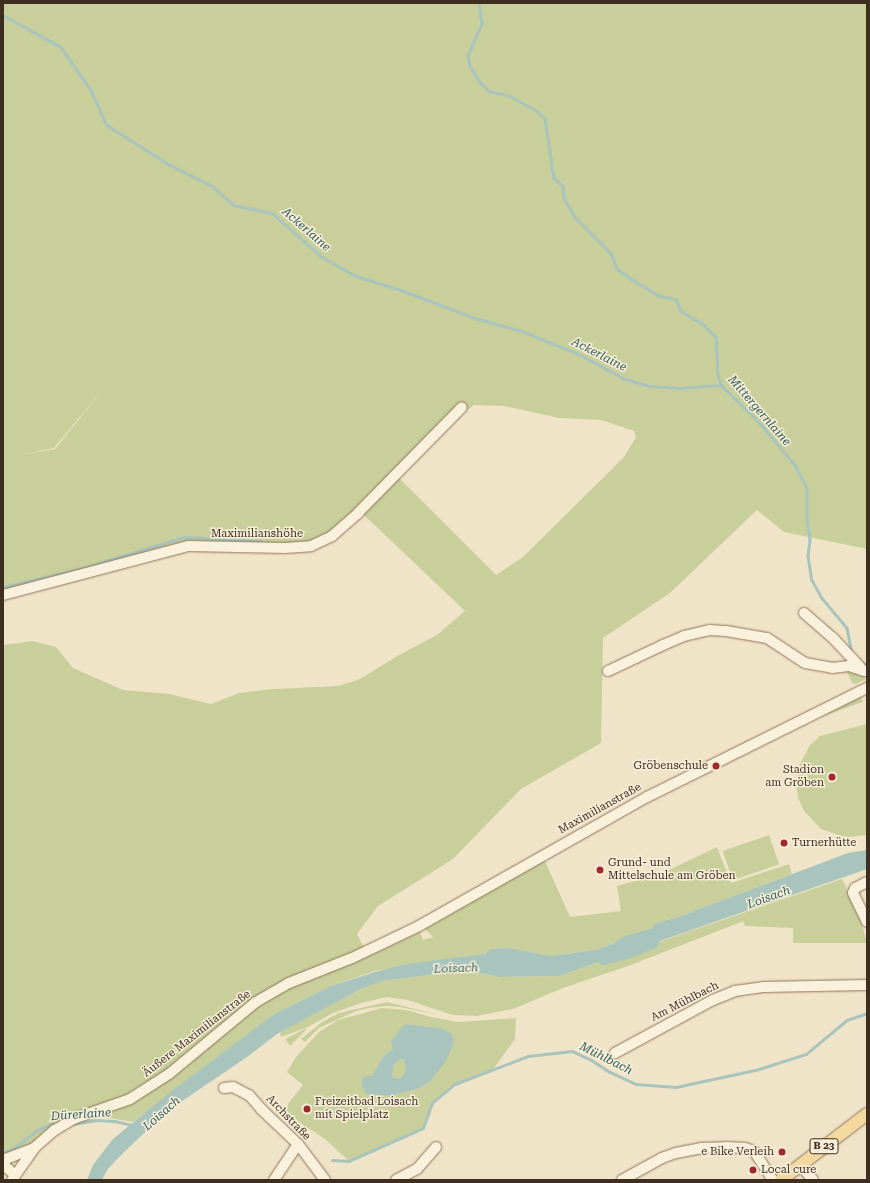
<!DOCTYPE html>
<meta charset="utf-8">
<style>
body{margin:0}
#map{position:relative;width:870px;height:1183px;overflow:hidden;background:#f0e4c8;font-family:"Roboto Serif",serif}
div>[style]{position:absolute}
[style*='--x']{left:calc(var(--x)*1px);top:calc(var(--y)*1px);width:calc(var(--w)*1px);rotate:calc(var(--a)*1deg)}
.green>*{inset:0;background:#c9cf9b;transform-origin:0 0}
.water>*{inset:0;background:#a9c4bc}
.stream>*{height:2.5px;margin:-1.25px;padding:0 1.25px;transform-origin:1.25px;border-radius:1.25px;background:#a9c4bc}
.river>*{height:14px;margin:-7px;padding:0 7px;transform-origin:7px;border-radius:7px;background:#a9c4bc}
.roads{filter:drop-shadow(0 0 1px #8d765c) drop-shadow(0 0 1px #8d765c)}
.minor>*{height:10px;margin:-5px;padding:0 5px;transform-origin:5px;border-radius:5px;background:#faf1dc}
.major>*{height:12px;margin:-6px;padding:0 6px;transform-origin:6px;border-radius:6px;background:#f3d9a0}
.dots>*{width:11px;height:11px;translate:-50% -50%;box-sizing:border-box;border:2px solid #f7eed8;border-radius:50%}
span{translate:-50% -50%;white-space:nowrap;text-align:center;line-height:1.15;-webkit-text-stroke:3px #f7eed8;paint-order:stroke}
.shield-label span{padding:1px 3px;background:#f7eed8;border:1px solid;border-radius:3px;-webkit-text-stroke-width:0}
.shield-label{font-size:10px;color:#3d2e20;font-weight:700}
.street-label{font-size:11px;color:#3d2e20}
.poi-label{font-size:11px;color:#3d2e20}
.right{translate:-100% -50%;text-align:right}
.left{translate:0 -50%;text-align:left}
.water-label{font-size:12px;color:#2f5d5a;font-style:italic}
.frame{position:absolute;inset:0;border:4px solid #3d2e20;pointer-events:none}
</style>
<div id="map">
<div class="green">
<div style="clip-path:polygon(evenodd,3px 3px,867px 3px,867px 549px,784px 532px,757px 510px,670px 593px,603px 638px,601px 743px,521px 789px,453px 859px,378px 906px,357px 934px,367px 954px,378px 952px,420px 932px,423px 940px,433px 937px,425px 929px,544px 859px,570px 917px,621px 911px,617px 886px,663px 873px,717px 847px,731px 883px,789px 864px,792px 874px,678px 917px,656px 923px,652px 928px,625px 936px,614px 943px,595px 950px,551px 956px,509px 948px,491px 949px,483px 954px,375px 971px,331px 986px,274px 1014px,133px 1122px,86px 1114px,3px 1160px,3px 645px,33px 641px,56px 647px,73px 668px,123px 690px,169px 694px,211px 704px,239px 693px,273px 689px,339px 686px,360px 679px,399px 655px,437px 635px,465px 611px,364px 515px,331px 541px,321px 547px,300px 542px,293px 544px,197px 543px,3px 592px,3px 3px,106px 386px,55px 449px,21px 455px,54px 448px,106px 386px,3px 3px,474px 405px,504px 406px,559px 418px,601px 420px,634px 431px,636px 437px,624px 457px,523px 557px,496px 575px,398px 477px,457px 417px,474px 405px)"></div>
<div style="clip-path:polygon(845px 668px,859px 670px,866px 679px,856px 684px,852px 683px)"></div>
<div style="clip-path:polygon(861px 696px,863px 702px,809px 721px)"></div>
<div style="clip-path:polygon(867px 724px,867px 835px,848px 837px,838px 835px,821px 829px,804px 811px,798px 798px,796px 783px,800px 764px,810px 745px,820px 736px)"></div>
<div style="left:769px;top:835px;width:31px;height:49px;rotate:71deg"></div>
<div style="clip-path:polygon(842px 879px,858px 911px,867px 943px,793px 943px,793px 928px,745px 926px,743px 921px,754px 917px,628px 966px,563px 988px,513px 1009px,477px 1016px,452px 1015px,408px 1000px,387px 997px,361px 1003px,333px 1013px,308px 1027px,281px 1037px,280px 1032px,361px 989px,382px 981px,453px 972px,475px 972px,499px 977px,559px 976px)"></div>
<div style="clip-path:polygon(387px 1002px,443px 1016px,400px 1007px,385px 1006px,369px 1008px,356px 1011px,319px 1028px,305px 1042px,301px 1039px,322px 1022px,339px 1013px)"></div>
<div style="clip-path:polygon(evenodd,382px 1008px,406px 1010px,431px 1017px,458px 1022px,516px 1018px,515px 1039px,494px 1068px,455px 1084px,432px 1103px,423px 1128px,349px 1161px,325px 1139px,299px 1122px,287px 1111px,288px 1104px,303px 1085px,287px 1072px,296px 1057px,319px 1032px,338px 1020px,382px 1008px,405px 1024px,441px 1028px,430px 1082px,417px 1089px,394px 1095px,366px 1076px,372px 1076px,384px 1055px,393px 1049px,405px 1024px)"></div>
<div style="clip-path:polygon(307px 1028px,305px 1031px,290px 1046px,285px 1039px)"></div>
<div style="clip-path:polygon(403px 1059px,406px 1068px,404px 1074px,399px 1079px,395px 1078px,392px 1076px,394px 1064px,399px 1060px)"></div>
</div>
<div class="water">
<div style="clip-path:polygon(867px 850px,867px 869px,559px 976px,499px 977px,475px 972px,453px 972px,382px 981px,361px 989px,277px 1034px,247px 1057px,166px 1112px,120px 1156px,107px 1170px,102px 1180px,87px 1180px,93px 1165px,113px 1139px,169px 1093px,274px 1014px,331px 986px,375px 972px,407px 964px,484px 954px,491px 949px,509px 948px,551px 956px,595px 950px,614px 943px,625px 936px,652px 928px,656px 923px,678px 917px,848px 853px)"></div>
<div style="clip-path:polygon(evenodd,405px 1024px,441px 1028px,452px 1034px,454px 1042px,446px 1061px,430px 1082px,417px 1089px,394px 1095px,380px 1096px,366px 1094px,362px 1086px,362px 1079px,366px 1076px,372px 1076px,384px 1055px,393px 1049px,391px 1041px,405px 1024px,403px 1059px,406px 1068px,404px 1074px,399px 1079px,395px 1078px,392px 1076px,394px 1065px,399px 1060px,403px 1059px)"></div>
</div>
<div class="stream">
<div style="--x:479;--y:3;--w:21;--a:82"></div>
<div style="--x:482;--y:24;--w:34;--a:114"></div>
<div style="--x:468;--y:55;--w:11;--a:80"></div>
<div style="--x:470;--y:66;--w:19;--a:58"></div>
<div style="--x:480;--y:82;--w:13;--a:45"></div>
<div style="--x:489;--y:91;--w:22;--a:13"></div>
<div style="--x:510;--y:96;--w:31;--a:29"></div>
<div style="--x:537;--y:111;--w:11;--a:45"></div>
<div style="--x:545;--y:119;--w:60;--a:81.3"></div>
<div style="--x:554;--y:178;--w:12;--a:42"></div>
<div style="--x:563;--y:186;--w:12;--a:85"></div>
<div style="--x:564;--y:198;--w:22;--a:60"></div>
<div style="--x:575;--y:217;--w:51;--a:45"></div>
<div style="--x:611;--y:253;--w:17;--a:69"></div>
<div style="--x:617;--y:269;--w:25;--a:34"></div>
<div style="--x:638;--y:283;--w:26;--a:31"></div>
<div style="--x:660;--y:296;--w:16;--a:11"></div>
<div style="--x:676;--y:299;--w:13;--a:67"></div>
<div style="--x:681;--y:311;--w:27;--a:31"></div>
<div style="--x:704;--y:325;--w:17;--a:45"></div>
<div style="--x:716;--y:337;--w:38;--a:87"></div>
<div style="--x:718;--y:375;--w:10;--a:73"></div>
<div style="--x:721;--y:385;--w:53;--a:44.2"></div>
<div style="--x:759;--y:422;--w:56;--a:50.1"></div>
<div style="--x:795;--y:465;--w:26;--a:62"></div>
<div style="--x:807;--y:488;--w:30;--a:90"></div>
<div style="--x:807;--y:518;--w:22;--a:82"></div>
<div style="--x:810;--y:540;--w:16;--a:97"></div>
<div style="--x:808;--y:556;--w:24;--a:81"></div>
<div style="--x:812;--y:580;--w:21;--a:61"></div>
<div style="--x:822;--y:598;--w:39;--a:50"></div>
<div style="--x:847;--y:628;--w:25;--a:79"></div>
<div style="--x:3;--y:15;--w:66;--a:28.9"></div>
<div style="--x:61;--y:47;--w:55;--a:55.4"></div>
<div style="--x:92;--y:92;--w:36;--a:66"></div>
<div style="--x:107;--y:125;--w:75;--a:32.4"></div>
<div style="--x:170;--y:165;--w:47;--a:26.6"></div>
<div style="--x:212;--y:186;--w:29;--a:41"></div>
<div style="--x:234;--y:205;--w:39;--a:12"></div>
<div style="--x:272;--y:213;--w:67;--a:41.3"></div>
<div style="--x:322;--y:257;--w:39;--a:29"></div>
<div style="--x:356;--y:276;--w:47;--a:17.3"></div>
<div style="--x:401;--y:290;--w:79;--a:20.7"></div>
<div style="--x:475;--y:318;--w:49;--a:15.5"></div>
<div style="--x:522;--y:331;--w:61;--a:22"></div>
<div style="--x:579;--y:354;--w:50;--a:28.6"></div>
<div style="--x:623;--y:378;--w:28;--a:17"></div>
<div style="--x:650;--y:386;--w:29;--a:4"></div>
<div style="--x:679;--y:388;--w:42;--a:-4.1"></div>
<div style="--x:3;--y:587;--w:79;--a:-13.2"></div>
<div style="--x:80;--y:569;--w:109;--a:-17.1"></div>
<div style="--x:184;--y:537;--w:76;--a:3"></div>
<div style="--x:861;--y:662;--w:7;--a:27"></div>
<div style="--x:73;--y:1124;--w:26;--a:-9"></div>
<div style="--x:99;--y:1120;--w:16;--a:4"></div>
<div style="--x:115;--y:1121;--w:18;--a:13"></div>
<div style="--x:3;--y:1153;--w:9;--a:-21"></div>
<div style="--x:11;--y:1150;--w:31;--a:-37"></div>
<div style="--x:36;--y:1131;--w:17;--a:-25"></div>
<div style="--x:51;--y:1124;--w:7;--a:0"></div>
<div style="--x:332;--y:1160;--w:17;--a:3"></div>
<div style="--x:349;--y:1161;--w:81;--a:-24"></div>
<div style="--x:423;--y:1128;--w:27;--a:-70"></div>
<div style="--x:432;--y:1103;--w:30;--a:-40"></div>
<div style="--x:455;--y:1084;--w:78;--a:-21"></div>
<div style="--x:528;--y:1056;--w:44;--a:-6.5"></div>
<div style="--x:572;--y:1051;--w:23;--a:25"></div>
<div style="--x:593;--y:1061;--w:20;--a:33"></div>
<div style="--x:610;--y:1072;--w:29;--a:25"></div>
<div style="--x:636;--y:1084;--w:40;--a:4.3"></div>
<div style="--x:676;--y:1087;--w:85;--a:-12.2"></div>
<div style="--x:759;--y:1069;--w:49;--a:-17.7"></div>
<div style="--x:806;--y:1054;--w:53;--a:-39.7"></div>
<div style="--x:847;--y:1020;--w:21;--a:-19"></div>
</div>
<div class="river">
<div style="--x:604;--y:958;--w:24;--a:-15"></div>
<div style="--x:627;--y:952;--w:27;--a:-22"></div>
</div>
<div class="roads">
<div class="minor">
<div style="--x:3;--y:595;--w:192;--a:-14.8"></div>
<div style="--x:189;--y:546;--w:96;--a:1.2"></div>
<div style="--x:285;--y:548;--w:26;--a:-4"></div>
<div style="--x:311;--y:546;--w:23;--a:-25"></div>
<div style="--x:332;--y:536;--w:35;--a:-41"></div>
<div style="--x:358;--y:513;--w:148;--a:-45.5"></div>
<div style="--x:804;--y:613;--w:37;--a:41"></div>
<div style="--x:832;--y:637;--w:42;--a:46.9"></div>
<div style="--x:608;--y:671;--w:61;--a:-25.3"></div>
<div style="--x:663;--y:645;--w:23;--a:-23"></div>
<div style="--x:684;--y:636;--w:27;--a:-13"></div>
<div style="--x:710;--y:630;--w:16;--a:4"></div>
<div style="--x:726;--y:631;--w:42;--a:9.7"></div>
<div style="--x:767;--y:638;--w:45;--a:33.3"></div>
<div style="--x:805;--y:663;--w:27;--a:10"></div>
<div style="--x:832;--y:668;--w:17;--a:-7"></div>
<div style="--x:849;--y:666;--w:16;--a:18"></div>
<div style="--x:867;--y:882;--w:13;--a:153"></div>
<div style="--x:855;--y:888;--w:5;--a:112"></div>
<div style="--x:853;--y:893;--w:32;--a:64"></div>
<div style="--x:615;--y:1053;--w:111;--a:-28.4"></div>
<div style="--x:713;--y:1000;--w:24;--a:-22"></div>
<div style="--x:735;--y:991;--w:28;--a:-8"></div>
<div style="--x:763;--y:987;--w:104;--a:-1.1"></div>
<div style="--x:224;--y:1088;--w:9;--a:-6"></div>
<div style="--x:233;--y:1087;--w:18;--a:27"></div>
<div style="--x:249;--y:1095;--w:18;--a:49"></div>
<div style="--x:261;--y:1109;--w:51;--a:43.4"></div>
<div style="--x:298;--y:1144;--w:45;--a:53.1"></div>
<div style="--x:3;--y:1160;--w:33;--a:-21"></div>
<div style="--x:3;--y:1164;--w:16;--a:43"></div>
<div style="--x:800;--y:1165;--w:20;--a:49"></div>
<div style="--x:12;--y:1180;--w:39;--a:-55"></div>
<div style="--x:34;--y:1148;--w:28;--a:-41"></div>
<div style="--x:55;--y:1130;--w:21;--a:-31"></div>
<div style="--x:73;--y:1119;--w:60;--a:-19.3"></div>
<div style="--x:130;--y:1099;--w:46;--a:-32.7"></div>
<div style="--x:169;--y:1074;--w:113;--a:-39.6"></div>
<div style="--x:256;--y:1002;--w:38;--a:-30"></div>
<div style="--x:289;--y:983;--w:68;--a:-21.6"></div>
<div style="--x:352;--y:958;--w:74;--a:-25.5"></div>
<div style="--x:419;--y:926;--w:262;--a:-29.5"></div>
<div style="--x:647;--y:797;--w:246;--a:-26.4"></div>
<div style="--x:274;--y:1180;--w:43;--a:-56.3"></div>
<div style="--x:396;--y:1180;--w:24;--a:-28"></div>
<div style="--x:417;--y:1169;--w:29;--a:-49"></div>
<div style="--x:622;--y:1180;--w:46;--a:-28.8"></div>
<div style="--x:662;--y:1158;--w:15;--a:-20"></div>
<div style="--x:676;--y:1153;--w:25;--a:-11"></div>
<div style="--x:701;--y:1148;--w:25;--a:-2"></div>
<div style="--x:726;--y:1147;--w:19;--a:3"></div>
<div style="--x:745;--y:1148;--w:9;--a:18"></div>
<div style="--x:754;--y:1151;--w:35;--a:57"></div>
</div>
<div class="major">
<div style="--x:781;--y:1180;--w:108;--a:-37.5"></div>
</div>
</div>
<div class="dots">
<div style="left:716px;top:766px;background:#9e2a2b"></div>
<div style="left:832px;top:777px;background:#9e2a2b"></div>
<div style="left:784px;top:843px;background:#9e2a2b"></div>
<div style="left:600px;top:870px;background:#9e2a2b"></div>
<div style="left:307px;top:1109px;background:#9e2a2b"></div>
<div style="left:782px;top:1152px;background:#9e2a2b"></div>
<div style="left:753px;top:1170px;background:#9e2a2b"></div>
</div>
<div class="shield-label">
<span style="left:824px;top:1146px">B 23</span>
</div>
<div class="street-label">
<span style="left:257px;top:534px">Maximilianshöhe</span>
<span style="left:600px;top:809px;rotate:-29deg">Maximilianstraße</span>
<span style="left:685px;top:1002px;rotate:-27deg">Am Mühlbach</span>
<span style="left:197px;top:1034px;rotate:-38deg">Äußere Maximilianstraße</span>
<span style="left:288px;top:1118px;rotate:46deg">Archstraße</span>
</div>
<div class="poi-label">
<span class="right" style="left:708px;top:766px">Gröbenschule</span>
<span class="right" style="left:824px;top:777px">Stadion<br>am Gröben</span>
<span class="left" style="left:792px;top:843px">Turnerhütte</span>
<span class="left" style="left:608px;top:870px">Grund- und<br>Mittelschule am Gröben</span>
<span class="left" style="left:315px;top:1109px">Freizeitbad Loisach<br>mit Spielplatz</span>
<span class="right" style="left:774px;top:1152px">e Bike Verleih</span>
<span class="left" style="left:761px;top:1170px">Local cure</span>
</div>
<div class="water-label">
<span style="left:306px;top:230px;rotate:41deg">Ackerlaine</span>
<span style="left:599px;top:355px;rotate:27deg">Ackerlaine</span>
<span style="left:759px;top:411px;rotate:49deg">Mittergernlaine</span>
<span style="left:769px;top:898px;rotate:-20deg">Loisach</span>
<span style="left:456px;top:969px;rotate:-2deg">Loisach</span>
<span style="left:606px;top:1059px;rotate:27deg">Mühlbach</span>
<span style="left:162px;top:1114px;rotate:-41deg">Loisach</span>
<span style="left:81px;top:1115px;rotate:-4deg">Dürerlaine</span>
</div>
<div class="frame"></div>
</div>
